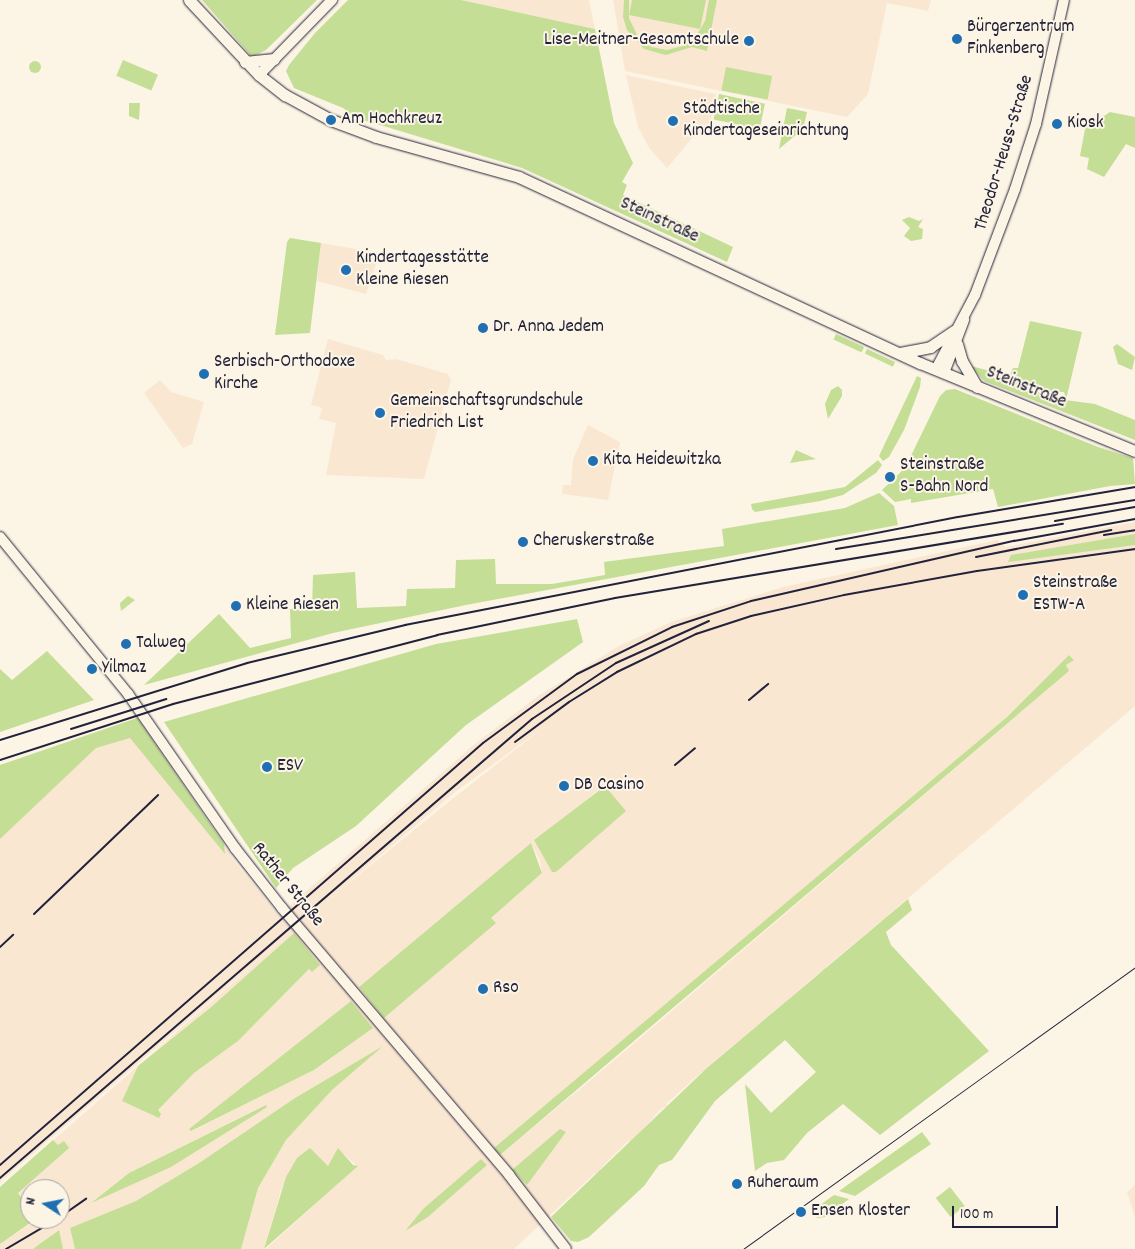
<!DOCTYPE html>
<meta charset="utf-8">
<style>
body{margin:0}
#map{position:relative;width:1135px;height:1249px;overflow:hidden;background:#fcf5e5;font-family:Dekko,sans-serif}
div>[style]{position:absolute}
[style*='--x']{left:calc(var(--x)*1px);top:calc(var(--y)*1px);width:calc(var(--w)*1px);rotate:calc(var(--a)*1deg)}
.built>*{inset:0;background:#fae7d2}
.green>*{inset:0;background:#c4de95;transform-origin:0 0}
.round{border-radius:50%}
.roads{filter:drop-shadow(0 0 1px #22223b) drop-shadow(0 0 1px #22223b)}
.tertiary>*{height:10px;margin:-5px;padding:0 5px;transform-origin:5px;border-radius:5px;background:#fcf5e5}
.secondary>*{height:11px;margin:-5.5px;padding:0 5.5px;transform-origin:5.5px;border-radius:5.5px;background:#fcf5e5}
.tram>*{height:1px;margin:-0.5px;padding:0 0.5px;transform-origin:0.5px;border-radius:0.5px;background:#22223b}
.rail>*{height:2px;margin:-1px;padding:0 1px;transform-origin:1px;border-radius:1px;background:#22223b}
.dots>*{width:14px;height:14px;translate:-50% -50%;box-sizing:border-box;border:2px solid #fcf5e5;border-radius:50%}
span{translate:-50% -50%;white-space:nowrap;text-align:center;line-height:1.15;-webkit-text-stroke:4px #fcf5e5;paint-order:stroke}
.poi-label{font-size:19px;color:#22223b}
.left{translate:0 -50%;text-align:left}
.right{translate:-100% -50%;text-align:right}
.street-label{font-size:19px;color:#22223b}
.north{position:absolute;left:20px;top:1179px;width:50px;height:50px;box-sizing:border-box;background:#fcf5e5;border:1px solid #a5a1a1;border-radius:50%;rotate:281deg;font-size:14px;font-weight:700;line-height:20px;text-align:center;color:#22223b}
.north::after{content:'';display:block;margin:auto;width:18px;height:22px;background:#1f6fb2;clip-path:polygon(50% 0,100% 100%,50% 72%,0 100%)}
.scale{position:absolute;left:952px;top:1206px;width:106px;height:22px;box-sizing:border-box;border:2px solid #22223b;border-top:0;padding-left:6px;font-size:15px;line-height:18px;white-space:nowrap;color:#22223b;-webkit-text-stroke:4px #fcf5e5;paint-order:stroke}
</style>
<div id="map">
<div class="built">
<div style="clip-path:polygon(461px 0,589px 0,595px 29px)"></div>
<div style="clip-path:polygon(613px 0,931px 0,928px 11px,887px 3px,868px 94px,847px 117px,625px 71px)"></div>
<div style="clip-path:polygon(626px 75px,716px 94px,708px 131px,699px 130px,667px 168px,649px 148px,638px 127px)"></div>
<div style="clip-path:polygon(321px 243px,374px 252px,378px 258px,366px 294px,317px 281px)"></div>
<div style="clip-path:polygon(328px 339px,383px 355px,386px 360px,396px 359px,448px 374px,451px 380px,424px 479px,326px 475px,336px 423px,319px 419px,322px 408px,311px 405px)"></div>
<div style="clip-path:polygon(160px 380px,171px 392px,204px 402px,192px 444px,183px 448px,144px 393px)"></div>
<div style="clip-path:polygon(588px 425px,620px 442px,608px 500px,562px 494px,563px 485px,571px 485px,573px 459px)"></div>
<div style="clip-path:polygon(evenodd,1135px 522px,1135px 706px,887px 916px,888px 918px,883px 923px,881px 921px,826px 967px,827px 970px,822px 975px,820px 972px,765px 1019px,766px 1021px,759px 1024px,707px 1067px,709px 1069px,704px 1074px,702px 1072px,666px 1104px,668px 1106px,661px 1109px,631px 1143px,628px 1141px,601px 1168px,598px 1175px,595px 1173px,514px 1249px,266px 1249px,357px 1166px,338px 1149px,329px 1166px,297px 1158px,281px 1190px,264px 1249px,241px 1249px,258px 1188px,286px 1140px,332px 1090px,379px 1048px,295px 1098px,199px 1163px,136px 1201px,70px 1228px,75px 1249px,63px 1249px,58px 1230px,33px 1249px,0 1249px,0 1244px,38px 1219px,60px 1219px,60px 1189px,30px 1189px,30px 1208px,9px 1179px,301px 923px,0 1182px,0 765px,130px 727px,139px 717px,235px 862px,279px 915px,476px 743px,538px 696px,619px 646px,671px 622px,783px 587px,997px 540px,1006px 547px,1135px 522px,1069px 655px,1074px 660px,1066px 665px,1069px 671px,605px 1068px,500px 1155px,494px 1148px,1007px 717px,1069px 655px,1135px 522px,548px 724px,456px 796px,329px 899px,454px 793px,548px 724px,1135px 522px,604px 786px,625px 810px,552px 872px,535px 840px,604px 786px,1135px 522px,531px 843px,540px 861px,542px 873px,491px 918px,359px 987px,531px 843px,1135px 522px,294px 933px,312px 972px,310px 968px,238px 1041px,194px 1073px,157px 1111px,138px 1066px,210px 1008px,294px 933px,1135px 522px,351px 1001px,373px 1028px,314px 1070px,192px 1131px,189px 1129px,351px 1001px,1135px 522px,265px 1105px,93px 1201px,129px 1173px,265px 1105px,1135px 522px,481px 1159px,487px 1165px,428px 1217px,405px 1231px,423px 1209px,481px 1159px)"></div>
<div style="clip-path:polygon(1135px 1185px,1135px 1217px,1127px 1192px)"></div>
</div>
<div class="green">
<div style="clip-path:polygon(202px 0,317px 0,266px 50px,252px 57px)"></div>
<div style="clip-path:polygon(348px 0,461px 0,595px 29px,614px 123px,633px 163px,622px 182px,627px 185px,623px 195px,733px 247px,727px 262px,522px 168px,357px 118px,343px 108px,294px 88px,286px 71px,289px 65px,315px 33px)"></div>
<div style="clip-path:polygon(624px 0,629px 0,629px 18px,638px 37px,651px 47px,667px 50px,683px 46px,695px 38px,705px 21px,709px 0,717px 0,707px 51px,692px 47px,666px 55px,644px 49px,627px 30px,623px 17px)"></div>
<div style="clip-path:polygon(632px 0,706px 0,700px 29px,629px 15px)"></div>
<div style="left:123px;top:60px;width:38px;height:17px;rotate:23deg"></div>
<div class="round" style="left:29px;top:61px;width:12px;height:12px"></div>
<div style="left:726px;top:67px;width:47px;height:24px;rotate:11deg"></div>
<div style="left:719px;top:94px;width:47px;height:26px;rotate:12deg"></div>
<div style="clip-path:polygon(129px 103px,140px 103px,139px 120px,129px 116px)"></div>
<div style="clip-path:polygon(787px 108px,807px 112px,803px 129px,779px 149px)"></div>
<div style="clip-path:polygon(1110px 112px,1135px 117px,1135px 148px,1126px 144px,1104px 177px,1087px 169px,1089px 158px,1080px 156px,1085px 129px)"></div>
<div style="clip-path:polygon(909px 217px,919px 221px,923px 219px,918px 227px,923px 229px,922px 239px,911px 241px,904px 236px,910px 228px,902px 220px)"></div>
<div style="clip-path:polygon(290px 238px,321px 243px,310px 333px,275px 335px,287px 242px)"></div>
<div style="clip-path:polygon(1030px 321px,1082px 332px,1066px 400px,1064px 392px,1041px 392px,1010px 374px,1013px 368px,1018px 368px)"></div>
<div style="left:836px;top:334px;width:31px;height:6px;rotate:25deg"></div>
<div style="clip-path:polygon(1117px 344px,1135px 357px,1132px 370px,1118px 364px,1113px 347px)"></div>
<div style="left:867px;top:349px;width:31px;height:5px;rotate:25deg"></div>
<div style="clip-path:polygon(971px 366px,1009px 376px,1050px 398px,1095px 404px,1135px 420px,1135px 440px,984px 381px)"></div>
<div style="clip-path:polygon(917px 376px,921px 378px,920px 387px,904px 430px,889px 457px,883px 461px,879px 456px)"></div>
<div style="clip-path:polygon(838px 386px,842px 390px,842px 396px,828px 419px,825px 404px,831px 390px)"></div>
<div style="clip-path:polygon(955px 389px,1098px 447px,1133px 458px,1135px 484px,1110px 486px,998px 507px,993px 489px,911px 503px,911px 499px,895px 502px,882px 490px,905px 468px,940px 396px,946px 390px)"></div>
<div style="clip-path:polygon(796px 450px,816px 459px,790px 463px)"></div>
<div style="clip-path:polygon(878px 460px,882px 465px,876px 473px,843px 495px,820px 501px,755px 512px,752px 509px,751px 504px,845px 487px)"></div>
<div style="clip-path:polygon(879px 493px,894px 506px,898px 525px,466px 605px,333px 633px,144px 685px,219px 614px,250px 648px,291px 638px,290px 609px,312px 608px,313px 575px,355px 572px,357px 608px,406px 606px,407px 589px,455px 588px,456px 560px,495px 559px,496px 584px,552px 584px,605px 575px,604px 562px,724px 546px,722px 529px,845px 508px)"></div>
<div style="clip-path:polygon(1135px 534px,1135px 545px,1008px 562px,1011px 555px)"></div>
<div style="clip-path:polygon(128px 596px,135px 600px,121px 611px,120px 603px)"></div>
<div style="clip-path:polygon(577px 619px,583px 642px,466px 725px,356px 826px,293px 868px,276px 888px,164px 722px,436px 644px)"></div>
<div style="clip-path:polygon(47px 651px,94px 700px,0 732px,0 669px,12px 680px)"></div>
<div style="clip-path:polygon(1069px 655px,1074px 660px,1066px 665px,1069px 671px,500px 1155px,494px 1148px,1007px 717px)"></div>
<div style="clip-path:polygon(137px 718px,224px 844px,225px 854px,130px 738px,96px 748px,0 839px,0 765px)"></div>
<div style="clip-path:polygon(605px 786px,626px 811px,556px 872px,552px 872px,534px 840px)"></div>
<div style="clip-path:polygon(531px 843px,542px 873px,491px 918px,496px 923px,384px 1018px,359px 987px)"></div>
<div style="clip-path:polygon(908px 899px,912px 910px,886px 932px,891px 945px,989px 1051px,880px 1135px,843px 1104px,807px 1133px,784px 1160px,767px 1163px,755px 1171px,745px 1084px,771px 1113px,816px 1072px,785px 1040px,715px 1101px,672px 1160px,659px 1165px,644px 1186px,589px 1237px,578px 1242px,571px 1241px,551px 1217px,708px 1067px)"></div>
<div style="clip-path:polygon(294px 933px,320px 965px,312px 972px,309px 969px,238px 1041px,194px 1073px,158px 1110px,161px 1114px,159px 1118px,122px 1101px,138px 1066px,210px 1008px)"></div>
<div style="clip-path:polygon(351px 1001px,373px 1028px,314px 1070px,191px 1131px,189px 1129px)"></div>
<div style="clip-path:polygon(383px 1046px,332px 1090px,286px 1140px,258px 1188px,241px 1249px,75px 1249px,70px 1228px,136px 1201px,199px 1163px,295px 1098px)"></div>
<div style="clip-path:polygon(266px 1105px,267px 1107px,171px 1167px,91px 1203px,129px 1173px)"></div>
<div style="clip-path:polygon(560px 1129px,566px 1132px,527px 1185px,512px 1170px)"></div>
<div style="clip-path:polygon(922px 1132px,931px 1144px,855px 1196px,839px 1191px)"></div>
<div style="clip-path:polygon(53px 1140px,58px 1145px,64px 1141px,69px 1148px,18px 1193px,30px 1208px,30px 1219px,36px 1219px,0 1244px,0 1187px)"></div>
<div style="clip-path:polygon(310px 1148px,328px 1166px,338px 1148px,353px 1165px,358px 1166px,264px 1249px,286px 1177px,297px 1158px)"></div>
<div style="clip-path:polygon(481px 1159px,487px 1165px,428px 1217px,405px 1231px,423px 1209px)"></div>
<div style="left:950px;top:1187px;width:24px;height:18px;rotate:52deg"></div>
<div style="clip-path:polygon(834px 1195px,849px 1199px,825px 1217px,817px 1218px,813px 1210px)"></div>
<div style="clip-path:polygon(59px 1230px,63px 1249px,33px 1249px,41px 1243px)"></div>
</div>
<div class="roads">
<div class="tertiary">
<div style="--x:259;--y:75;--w:105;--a:-45.8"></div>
<div style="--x:936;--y:369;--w:84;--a:-62.2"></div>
<div style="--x:975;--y:295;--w:113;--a:-69.3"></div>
<div style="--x:1015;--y:189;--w:68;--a:-72.1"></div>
<div style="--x:1036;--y:124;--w:127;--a:-77.3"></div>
<div style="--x:944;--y:373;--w:57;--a:-69.3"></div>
<div style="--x:0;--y:537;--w:203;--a:50.8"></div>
<div style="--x:128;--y:694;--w:188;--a:55.2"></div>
<div style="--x:235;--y:848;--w:76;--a:51.9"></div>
<div style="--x:282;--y:908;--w:350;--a:49.6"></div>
<div style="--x:509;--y:1175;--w:93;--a:52.4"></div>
</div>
<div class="secondary">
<div style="--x:189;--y:0;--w:103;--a:47"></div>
<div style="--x:259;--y:75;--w:33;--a:38"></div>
<div style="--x:285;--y:95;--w:52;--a:28.5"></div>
<div style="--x:331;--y:120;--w:48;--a:20.7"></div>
<div style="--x:376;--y:137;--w:148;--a:15.6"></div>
<div style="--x:519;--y:177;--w:442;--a:24.9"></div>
<div style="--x:920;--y:363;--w:232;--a:22.3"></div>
<div style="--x:245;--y:62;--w:29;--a:-6"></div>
<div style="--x:957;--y:344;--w:18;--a:74"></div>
<div style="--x:962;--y:361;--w:30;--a:60"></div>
<div style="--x:900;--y:353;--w:31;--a:-11"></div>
<div style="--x:930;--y:347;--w:29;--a:-34"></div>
</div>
</div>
<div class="tram">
<div style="--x:743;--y:1249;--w:483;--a:-35.7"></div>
</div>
<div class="rail">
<div style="--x:1055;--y:521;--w:81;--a:-9.9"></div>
<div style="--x:1104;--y:535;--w:31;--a:-9"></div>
<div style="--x:836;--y:549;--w:303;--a:-9.3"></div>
<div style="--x:976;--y:557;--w:138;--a:-11.3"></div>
<div style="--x:749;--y:700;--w:25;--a:-40"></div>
<div style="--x:71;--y:729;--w:100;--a:-17.5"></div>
<div style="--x:0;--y:740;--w:259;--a:-17.3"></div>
<div style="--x:247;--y:663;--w:163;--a:-13.5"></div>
<div style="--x:405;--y:625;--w:563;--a:-11.05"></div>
<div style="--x:958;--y:517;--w:180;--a:-9.6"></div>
<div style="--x:515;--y:742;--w:67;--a:-36.5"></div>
<div style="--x:569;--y:702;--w:57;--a:-32"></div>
<div style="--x:617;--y:672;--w:88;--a:-25.7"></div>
<div style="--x:696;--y:634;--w:58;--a:-18.1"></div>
<div style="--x:751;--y:616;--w:95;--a:-12.7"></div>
<div style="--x:844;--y:595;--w:135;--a:-10.2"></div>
<div style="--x:977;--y:571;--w:160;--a:-7.9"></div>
<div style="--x:0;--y:760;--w:182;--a:-17.9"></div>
<div style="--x:173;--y:704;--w:273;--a:-14.6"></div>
<div style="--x:437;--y:635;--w:182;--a:-11.7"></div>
<div style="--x:615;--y:598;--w:454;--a:-9.4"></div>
<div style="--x:675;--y:765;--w:26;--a:-40"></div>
<div style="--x:34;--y:914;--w:172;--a:-43.8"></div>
<div style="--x:0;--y:947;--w:18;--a:-43"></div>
<div style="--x:0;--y:1165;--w:641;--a:-41.14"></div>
<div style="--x:483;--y:743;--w:117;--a:-36.3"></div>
<div style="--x:577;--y:674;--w:106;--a:-26.3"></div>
<div style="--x:672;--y:627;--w:83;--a:-18.2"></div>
<div style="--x:751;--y:601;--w:270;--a:-12.9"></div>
<div style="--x:1014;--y:541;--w:123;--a:-10.3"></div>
<div style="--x:0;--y:1178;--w:703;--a:-40.79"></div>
<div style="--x:532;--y:719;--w:101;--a:-33.7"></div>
<div style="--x:616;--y:663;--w:102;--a:-24.3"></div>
<div style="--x:60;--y:1217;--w:32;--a:-35"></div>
<div style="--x:6;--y:1249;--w:59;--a:-30.5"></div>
</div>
<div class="dots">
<div style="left:957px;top:39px;background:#1f6fb2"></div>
<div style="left:749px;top:41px;background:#1f6fb2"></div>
<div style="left:331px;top:120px;background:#1f6fb2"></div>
<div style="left:673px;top:121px;background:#1f6fb2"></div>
<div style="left:1057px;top:124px;background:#1f6fb2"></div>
<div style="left:346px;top:270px;background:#1f6fb2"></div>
<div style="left:483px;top:328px;background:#1f6fb2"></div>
<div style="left:204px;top:374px;background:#1f6fb2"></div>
<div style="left:380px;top:413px;background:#1f6fb2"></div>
<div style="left:593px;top:461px;background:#1f6fb2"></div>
<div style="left:890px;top:477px;background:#1f6fb2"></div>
<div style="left:523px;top:542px;background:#1f6fb2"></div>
<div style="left:1023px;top:595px;background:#1f6fb2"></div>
<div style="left:236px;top:606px;background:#1f6fb2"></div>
<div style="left:126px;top:644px;background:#1f6fb2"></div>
<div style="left:92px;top:669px;background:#1f6fb2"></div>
<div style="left:267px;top:767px;background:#1f6fb2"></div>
<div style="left:564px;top:786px;background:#1f6fb2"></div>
<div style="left:483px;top:989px;background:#1f6fb2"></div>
<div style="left:737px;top:1184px;background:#1f6fb2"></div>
<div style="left:801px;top:1212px;background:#1f6fb2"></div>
</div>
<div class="poi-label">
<span class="left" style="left:967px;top:39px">Bürgerzentrum<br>Finkenberg</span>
<span class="right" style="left:739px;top:41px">Lise-Meitner-Gesamtschule</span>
<span class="left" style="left:683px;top:121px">Städtische<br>Kindertageseinrichtung</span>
<span class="left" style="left:341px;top:120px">Am Hochkreuz</span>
<span class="left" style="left:1067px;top:124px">Kiosk</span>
<span class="left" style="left:356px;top:270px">Kindertagesstätte<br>Kleine Riesen</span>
<span class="left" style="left:493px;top:328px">Dr. Anna Jedem</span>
<span class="left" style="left:214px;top:374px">Serbisch-Orthodoxe<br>Kirche</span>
<span class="left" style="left:390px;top:413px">Gemeinschaftsgrundschule<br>Friedrich List</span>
<span class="left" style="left:603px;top:461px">Kita Heidewitzka</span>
<span class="left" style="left:900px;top:477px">Steinstraße<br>S-Bahn Nord</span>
<span class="left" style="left:533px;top:542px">Cheruskerstraße</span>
<span class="left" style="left:1033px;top:595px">Steinstraße<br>ESTW-A</span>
<span class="left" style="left:246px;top:606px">Kleine Riesen</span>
<span class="left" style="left:136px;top:644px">Talweg</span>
<span class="left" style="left:102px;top:669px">Yilmaz</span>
<span class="left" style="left:277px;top:767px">ESV</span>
<span class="left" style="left:574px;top:786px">DB Casino</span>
<span class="left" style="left:493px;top:989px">Rso</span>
<span class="left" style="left:747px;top:1184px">Ruheraum</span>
<span class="left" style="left:811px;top:1212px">Ensen Kloster</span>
</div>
<div class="street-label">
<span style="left:1005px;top:153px;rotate:-73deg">Theodor-Heuss-Straße</span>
<span style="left:659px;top:221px;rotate:25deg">Steinstraße</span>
<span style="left:1026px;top:388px;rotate:22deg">Steinstraße</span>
<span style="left:287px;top:885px;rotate:51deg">Rather Straße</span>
</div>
<div class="north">N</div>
<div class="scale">100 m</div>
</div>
